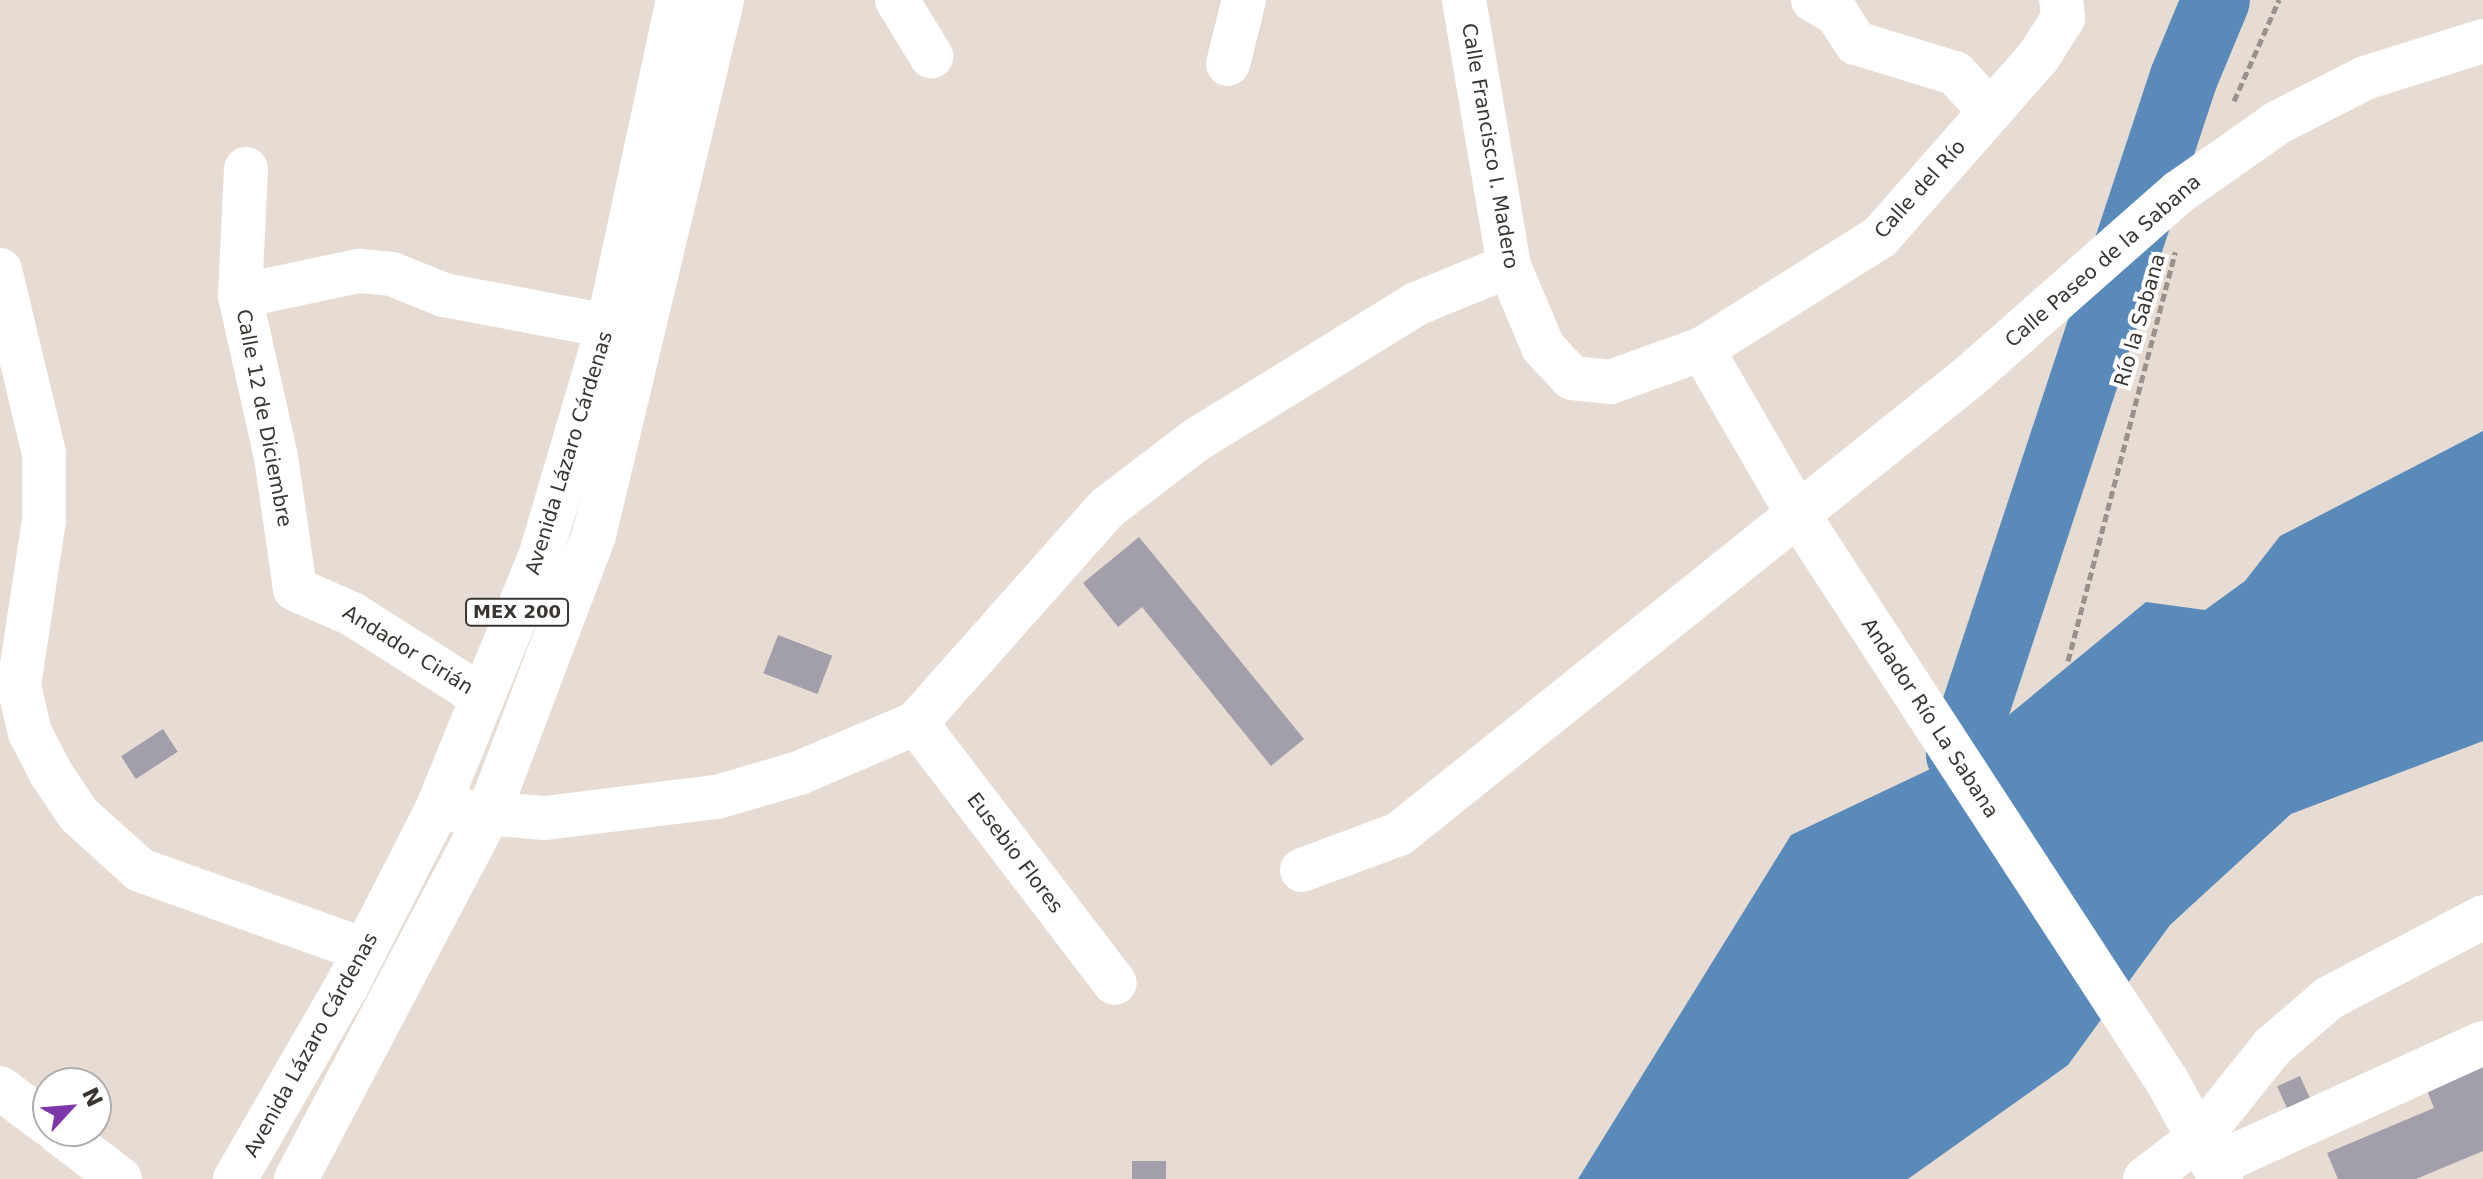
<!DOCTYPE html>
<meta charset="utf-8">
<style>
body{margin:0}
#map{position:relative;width:2483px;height:1179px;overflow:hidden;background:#e7dcd3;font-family:"DejaVu Sans",sans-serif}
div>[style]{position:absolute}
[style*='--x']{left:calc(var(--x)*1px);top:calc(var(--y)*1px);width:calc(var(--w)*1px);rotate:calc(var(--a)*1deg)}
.water>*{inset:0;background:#5a8aba}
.river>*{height:68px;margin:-34px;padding:0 34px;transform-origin:34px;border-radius:34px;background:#5a8aba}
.building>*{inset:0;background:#a29fab;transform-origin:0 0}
.path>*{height:5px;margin-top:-2.5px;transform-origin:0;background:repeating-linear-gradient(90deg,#99928b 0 8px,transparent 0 12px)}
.minor>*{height:44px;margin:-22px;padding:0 22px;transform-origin:22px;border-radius:22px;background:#fff}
.major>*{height:44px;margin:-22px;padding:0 22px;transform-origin:22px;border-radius:22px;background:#fff}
span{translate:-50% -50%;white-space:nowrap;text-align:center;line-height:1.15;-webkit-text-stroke:8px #fff;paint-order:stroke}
.shield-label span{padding:2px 6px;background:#fff;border:2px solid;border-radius:6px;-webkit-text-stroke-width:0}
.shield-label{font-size:18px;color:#393531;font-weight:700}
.street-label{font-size:20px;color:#393531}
.north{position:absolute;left:32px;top:1067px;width:80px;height:80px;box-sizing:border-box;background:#fff;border:2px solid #b0aead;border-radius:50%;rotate:64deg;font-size:22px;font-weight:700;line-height:32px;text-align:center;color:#393531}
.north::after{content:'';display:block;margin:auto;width:28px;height:36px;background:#7e37aa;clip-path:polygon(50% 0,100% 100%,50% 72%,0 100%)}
</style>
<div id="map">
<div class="water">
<div style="clip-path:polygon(2483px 431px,2483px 741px,2291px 814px,2170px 925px,2068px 1065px,1908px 1179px,1578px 1179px,1791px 835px,1960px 755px,2146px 602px,2205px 610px,2245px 581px,2280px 536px)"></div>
</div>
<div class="river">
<div style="--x:1960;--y:755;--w:714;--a:-71.72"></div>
<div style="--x:2184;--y:77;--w:83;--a:-67.4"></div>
</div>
<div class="building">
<div style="clip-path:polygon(1139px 537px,1304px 739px,1271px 766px,1142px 607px,1118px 627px,1083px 583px)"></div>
<div style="left:778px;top:635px;width:58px;height:41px;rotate:21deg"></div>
<div style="left:163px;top:729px;width:27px;height:50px;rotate:57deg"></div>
<div style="clip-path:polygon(2483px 1055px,2483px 1151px,2416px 1179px,2338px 1179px,2327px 1153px,2434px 1108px,2423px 1080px)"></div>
<div style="left:2300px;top:1076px;width:35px;height:25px;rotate:66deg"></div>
<div style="left:1166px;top:1161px;width:18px;height:34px;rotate:90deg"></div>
</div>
<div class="path">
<div style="--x:2234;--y:101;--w:111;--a:-66"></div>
<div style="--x:2068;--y:661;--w:423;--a:-75.3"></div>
</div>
<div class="minor">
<div style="--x:897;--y:0;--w:66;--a:58.7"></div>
<div style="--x:1464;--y:0;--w:270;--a:80.4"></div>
<div style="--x:1509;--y:266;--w:88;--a:67.2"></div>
<div style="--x:1543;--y:347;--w:42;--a:46.9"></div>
<div style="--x:1572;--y:378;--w:38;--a:6"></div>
<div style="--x:1610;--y:382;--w:98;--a:-19.7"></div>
<div style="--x:1702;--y:349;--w:210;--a:-32.2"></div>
<div style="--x:1880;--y:237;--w:241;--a:-48.7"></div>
<div style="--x:2039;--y:56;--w:45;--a:-57.7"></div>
<div style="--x:2063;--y:18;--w:18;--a:-96"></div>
<div style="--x:1813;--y:0;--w:28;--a:30"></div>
<div style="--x:1837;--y:14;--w:35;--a:57"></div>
<div style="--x:1856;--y:43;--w:103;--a:16.9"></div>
<div style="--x:1955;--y:73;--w:52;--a:47.4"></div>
<div style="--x:1228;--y:64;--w:66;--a:-76"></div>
<div style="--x:246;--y:169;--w:127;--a:92.7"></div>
<div style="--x:240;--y:296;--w:165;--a:77.4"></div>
<div style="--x:276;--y:457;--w:133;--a:81.8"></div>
<div style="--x:295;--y:589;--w:62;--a:23.7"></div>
<div style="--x:352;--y:614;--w:155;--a:32.4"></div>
<div style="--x:0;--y:270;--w:188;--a:76.5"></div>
<div style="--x:44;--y:453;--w:67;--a:90"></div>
<div style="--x:44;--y:520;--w:168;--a:98.6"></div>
<div style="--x:19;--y:686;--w:48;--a:76.8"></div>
<div style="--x:30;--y:733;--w:47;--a:62.4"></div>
<div style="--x:52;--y:775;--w:48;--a:56"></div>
<div style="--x:79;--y:815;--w:82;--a:42"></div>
<div style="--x:140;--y:870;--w:239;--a:19.6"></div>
<div style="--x:240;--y:296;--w:122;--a:-11.9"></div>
<div style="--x:359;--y:271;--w:33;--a:5"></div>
<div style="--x:392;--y:274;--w:56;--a:22"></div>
<div style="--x:444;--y:295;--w:167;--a:10.7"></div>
<div style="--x:1702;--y:349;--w:193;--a:59.9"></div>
<div style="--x:1799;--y:516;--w:674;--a:56.92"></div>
<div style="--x:2167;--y:1081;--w:112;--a:61.1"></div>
<div style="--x:916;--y:723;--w:327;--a:52.6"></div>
<div style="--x:437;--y:809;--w:108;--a:4.8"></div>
<div style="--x:545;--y:818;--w:173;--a:-7"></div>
<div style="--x:717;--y:797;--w:85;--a:-16.3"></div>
<div style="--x:799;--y:773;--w:127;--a:-23.1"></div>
<div style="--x:916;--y:723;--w:288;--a:-48.4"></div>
<div style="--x:1107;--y:508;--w:112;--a:-37.4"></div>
<div style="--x:1196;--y:440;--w:259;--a:-31.7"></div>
<div style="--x:1416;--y:304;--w:100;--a:-22.2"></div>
<div style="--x:1302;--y:870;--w:103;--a:-20.4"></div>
<div style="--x:1399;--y:834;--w:732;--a:-38.73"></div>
<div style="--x:1970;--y:376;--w:278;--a:-41.4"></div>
<div style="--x:2179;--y:192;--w:120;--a:-35.1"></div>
<div style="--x:2277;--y:123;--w:99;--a:-27.1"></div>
<div style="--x:2365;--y:78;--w:124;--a:-17.4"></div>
<div style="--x:0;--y:1088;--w:60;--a:36.9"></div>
<div style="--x:57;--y:1131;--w:79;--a:37.3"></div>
<div style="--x:2214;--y:1165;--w:295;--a:-24.4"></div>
<div style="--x:2145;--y:1179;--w:69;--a:-37.4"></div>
<div style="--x:2200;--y:1137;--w:115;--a:-51.3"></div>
<div style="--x:2272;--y:1047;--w:75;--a:-40.7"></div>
<div style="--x:2329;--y:998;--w:174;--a:-27.7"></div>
</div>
<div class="major">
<div style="--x:235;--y:1179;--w:222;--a:-60"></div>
<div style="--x:346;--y:987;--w:200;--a:-62.9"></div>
<div style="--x:437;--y:809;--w:275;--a:-67.8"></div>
<div style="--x:541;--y:554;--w:238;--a:-73.6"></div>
<div style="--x:608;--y:326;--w:333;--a:-77.9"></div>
<div style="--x:296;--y:1179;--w:409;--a:-62.2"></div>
<div style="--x:487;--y:817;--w:302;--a:-69.2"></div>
<div style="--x:594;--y:535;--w:550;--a:-76.54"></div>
</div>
<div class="shield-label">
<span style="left:517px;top:612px">MEX 200</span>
</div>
<div class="street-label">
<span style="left:1490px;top:146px;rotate:80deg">Calle Francisco I. Madero</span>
<span style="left:1920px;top:189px;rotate:-48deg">Calle del Río</span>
<span style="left:2103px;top:261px;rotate:-41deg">Calle Paseo de la Sabana</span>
<span style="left:2140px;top:320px;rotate:-74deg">Río la Sabana</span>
<span style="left:264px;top:418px;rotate:79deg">Calle 12 de Diciembre</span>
<span style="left:569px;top:453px;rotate:-73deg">Avenida Lázaro Cárdenas</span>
<span style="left:408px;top:650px;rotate:32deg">Andador Cirián</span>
<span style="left:1930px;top:718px;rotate:57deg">Andador Río La Sabana</span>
<span style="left:1015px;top:853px;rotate:53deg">Eusebio Flores</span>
<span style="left:311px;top:1045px;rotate:-61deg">Avenida Lázaro Cárdenas</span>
</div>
<div class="north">N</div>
</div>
